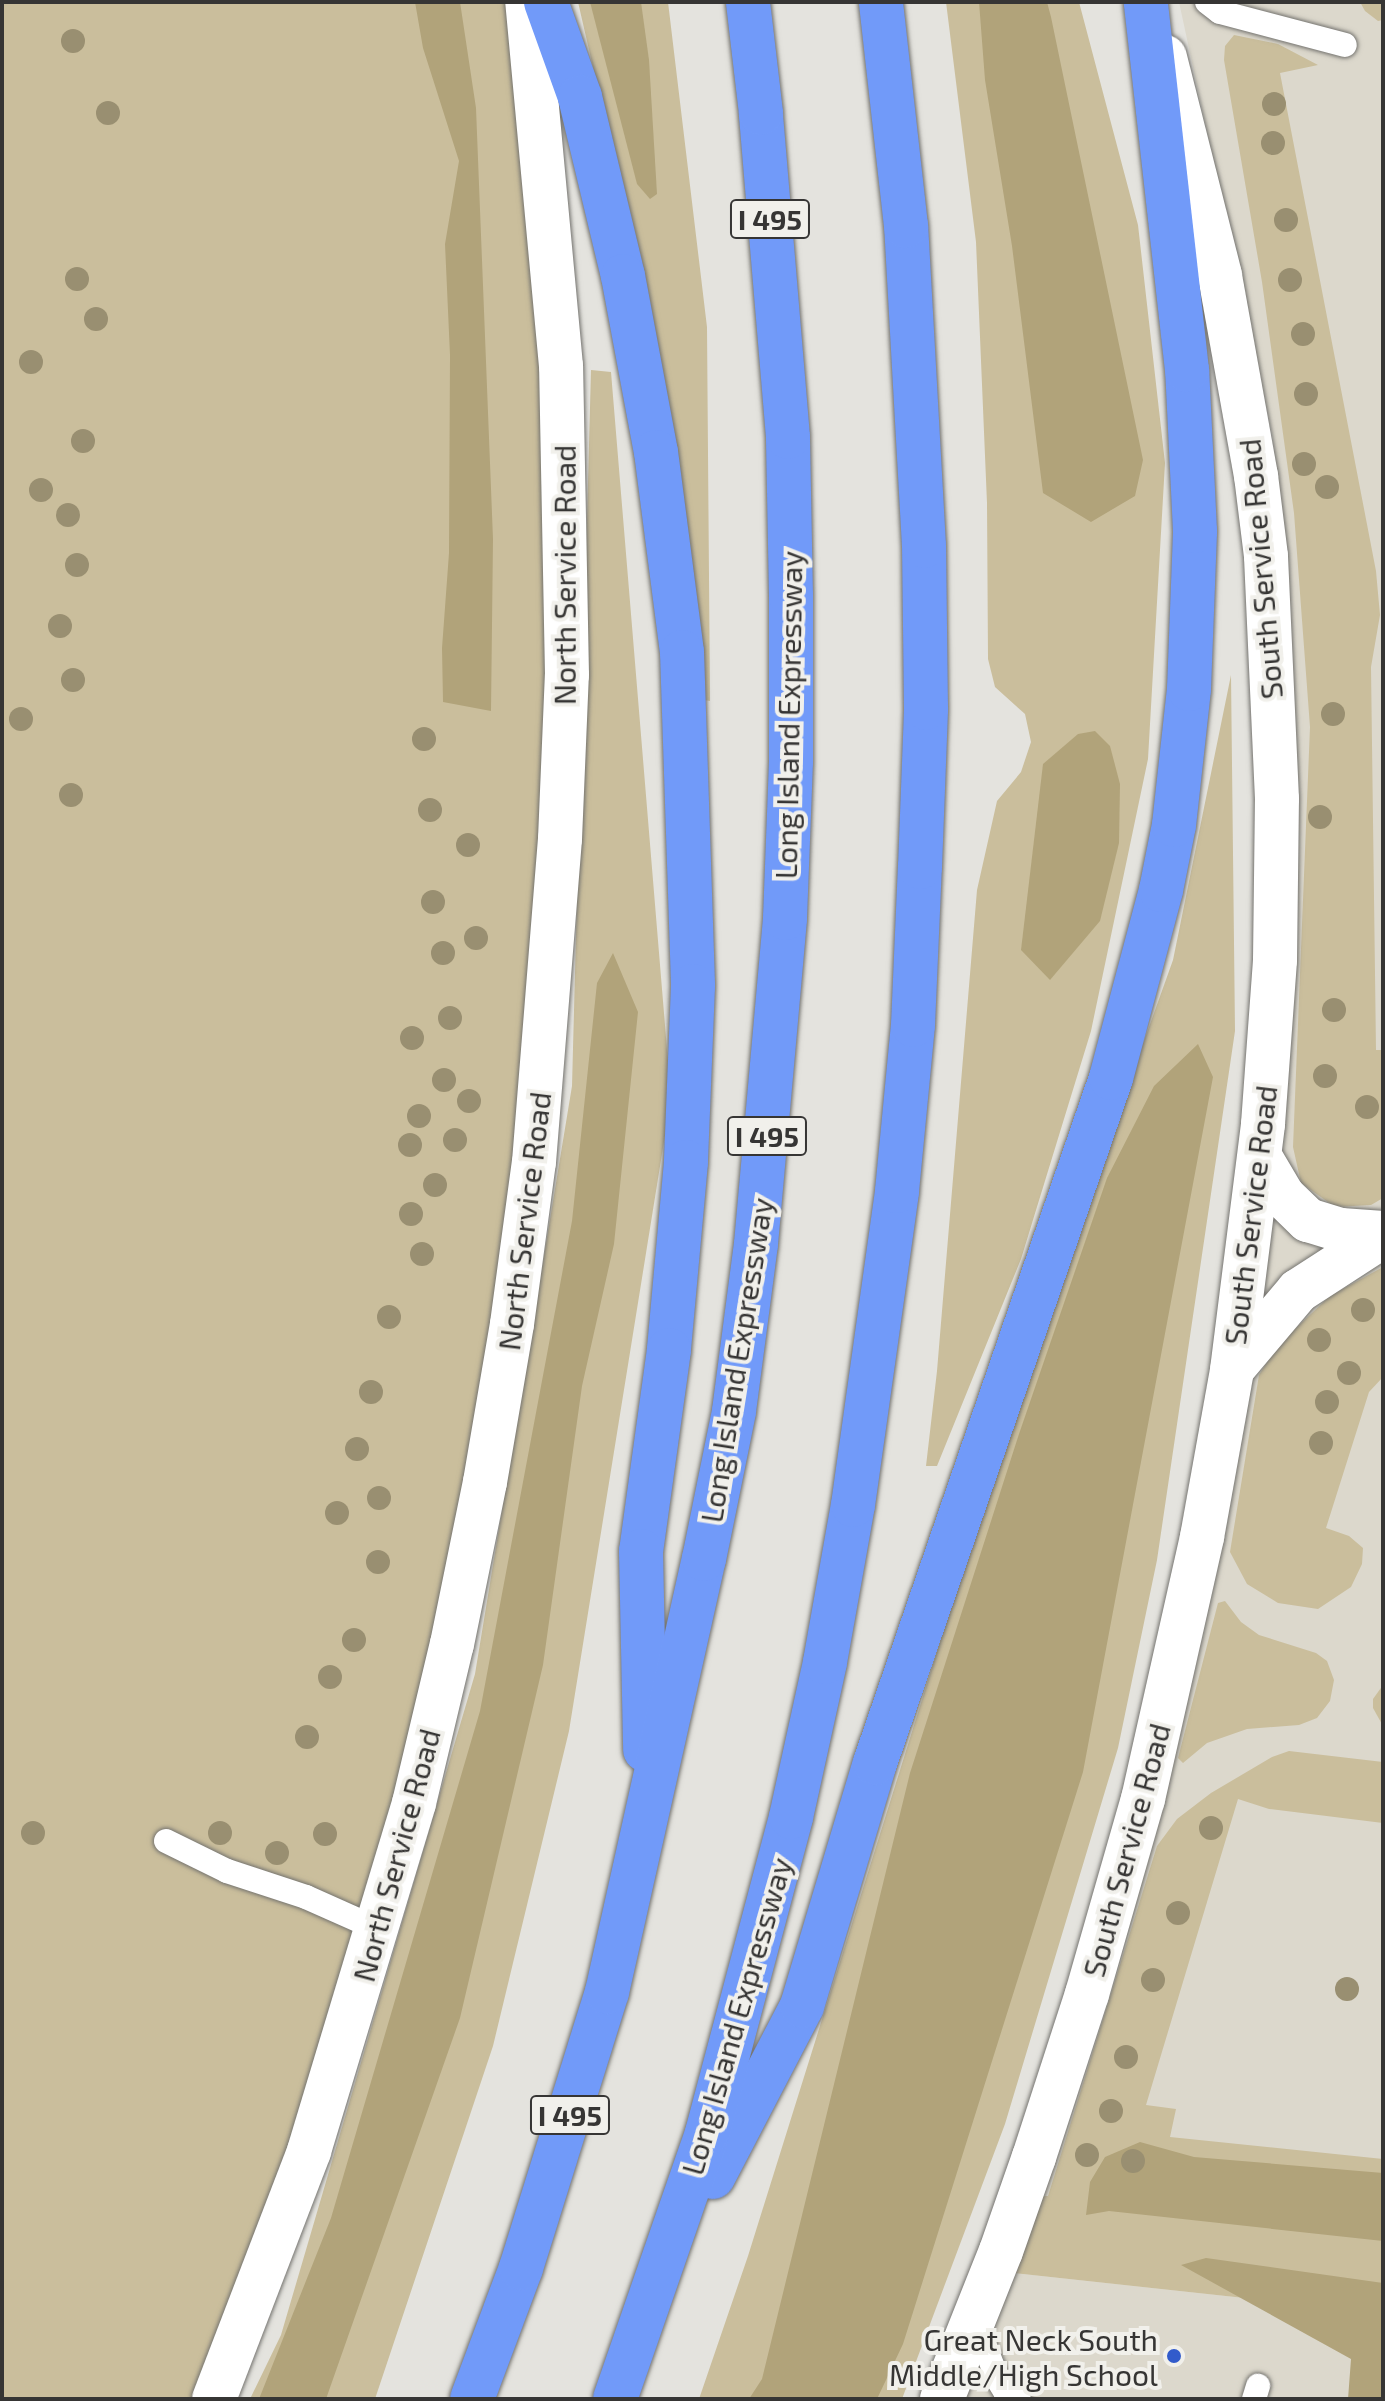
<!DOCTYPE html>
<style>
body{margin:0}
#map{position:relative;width:1385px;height:2401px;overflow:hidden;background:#e4e3de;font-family:"Exo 2",sans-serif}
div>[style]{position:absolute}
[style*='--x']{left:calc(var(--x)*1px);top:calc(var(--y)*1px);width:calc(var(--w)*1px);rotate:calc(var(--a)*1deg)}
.built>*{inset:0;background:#dcd8cc}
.green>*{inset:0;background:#cabe9c}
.forest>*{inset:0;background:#b1a37a}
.roads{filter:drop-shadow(0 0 2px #74736f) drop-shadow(0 0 2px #74736f)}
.lane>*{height:24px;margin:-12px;padding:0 12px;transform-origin:12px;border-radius:12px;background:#fff}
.secondary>*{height:44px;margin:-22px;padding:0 22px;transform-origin:22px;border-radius:22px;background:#fff}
.highway>*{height:44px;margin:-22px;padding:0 22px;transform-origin:22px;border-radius:22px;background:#719af9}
.trees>*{width:24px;height:24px;margin:-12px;border-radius:50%;background:#998f71}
.dots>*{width:22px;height:22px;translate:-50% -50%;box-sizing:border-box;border:4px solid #f1f0eb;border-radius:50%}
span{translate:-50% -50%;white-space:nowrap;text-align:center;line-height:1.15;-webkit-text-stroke:8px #f1f0eb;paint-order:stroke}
.shield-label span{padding:2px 6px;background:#f1f0eb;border:2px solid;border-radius:6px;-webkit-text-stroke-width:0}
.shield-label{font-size:28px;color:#363534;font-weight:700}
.street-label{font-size:30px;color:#363534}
.poi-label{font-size:30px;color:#363534}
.right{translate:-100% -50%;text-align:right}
.frame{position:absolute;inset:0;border:4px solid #363534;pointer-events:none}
</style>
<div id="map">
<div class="built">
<div style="clip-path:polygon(1179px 2px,1383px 2px,1383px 2219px,1039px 2196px,1205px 1617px,1276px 1204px,1293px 836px,1273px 438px)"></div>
<div style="clip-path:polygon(1013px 2273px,1383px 2313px,1383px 2399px,948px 2399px)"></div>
</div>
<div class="green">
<div style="clip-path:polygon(2px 2px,527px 2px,560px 839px,452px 1644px,214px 2399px,2px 2399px)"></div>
<div style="clip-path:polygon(578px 2px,668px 2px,707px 327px,710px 701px,698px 699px,615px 163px)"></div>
<div style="clip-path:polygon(946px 2px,1079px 2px,1138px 225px,1165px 463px,1148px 759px,1091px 1031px,1021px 1259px,937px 1466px,926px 1466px,937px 1371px,977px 890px,997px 801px,1021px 772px,1031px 742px,1025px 714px,995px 687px,988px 659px,987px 503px,976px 242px)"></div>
<div style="clip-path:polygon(1360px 2px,1382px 2px,1383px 20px,1378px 21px,1365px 11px)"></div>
<div style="clip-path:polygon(1234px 35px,1278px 44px,1318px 65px,1280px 73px,1376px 571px,1380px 615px,1371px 667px,1376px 1050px,1383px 1050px,1383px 1198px,1371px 1205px,1335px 1207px,1301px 1183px,1293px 1147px,1310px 727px,1294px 513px,1262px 282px,1224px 60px,1225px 46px)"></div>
<div style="clip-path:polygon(591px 370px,611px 372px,671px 1098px,569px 1731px,493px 2046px,375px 2399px,250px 2399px,281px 2335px,475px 1674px,572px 1086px)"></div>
<div style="clip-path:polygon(1231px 675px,1235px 1031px,1157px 1560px,1118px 1748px,1005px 2124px,902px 2399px,699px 2399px,748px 2256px,1017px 1396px,1173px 960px)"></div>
<div style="clip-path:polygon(1383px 1267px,1383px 1377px,1369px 1392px,1326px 1528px,1349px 1536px,1363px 1548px,1362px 1564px,1351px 1587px,1318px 1609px,1278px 1603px,1247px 1584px,1230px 1552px,1259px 1375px,1278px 1345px,1330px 1296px)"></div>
<div style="clip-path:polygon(1225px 1601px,1241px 1622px,1259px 1635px,1316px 1653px,1327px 1661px,1334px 1680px,1330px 1701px,1317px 1718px,1299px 1725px,1247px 1729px,1207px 1743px,1183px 1763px,1178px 1758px,1218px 1603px)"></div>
<div style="clip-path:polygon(1383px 1685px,1383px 1726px,1373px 1708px,1373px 1699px)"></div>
<div style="clip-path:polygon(1289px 1751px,1383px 1762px,1383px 1823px,1269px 1809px,1238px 1799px,1146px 2105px,1176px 2109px,1170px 2137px,1383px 2159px,1383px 2313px,1013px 2273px,1039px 2196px,1048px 2196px,1157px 1846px,1177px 1819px,1211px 1793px,1272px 1757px)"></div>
</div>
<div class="forest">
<div style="clip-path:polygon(415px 2px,460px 2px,476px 108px,493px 539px,491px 711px,443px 702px,442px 648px,449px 553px,450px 355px,445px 244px,459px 161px,423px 48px)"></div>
<div style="clip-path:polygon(590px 2px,641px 2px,649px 60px,657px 194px,650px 199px,637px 184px)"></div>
<div style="clip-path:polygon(979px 2px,1047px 2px,1051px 17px,1143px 460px,1135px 496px,1091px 522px,1043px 493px,1012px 246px,985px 80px)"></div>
<div style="clip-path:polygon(1095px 731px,1110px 746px,1120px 784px,1119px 843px,1100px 921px,1050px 980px,1021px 950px,1043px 764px,1078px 734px)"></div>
<div style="clip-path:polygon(613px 953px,638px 1012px,614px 1244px,582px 1386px,543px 1665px,460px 2018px,326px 2399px,259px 2399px,331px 2218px,480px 1711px,572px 1221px,597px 983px)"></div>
<div style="clip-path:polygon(1198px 1044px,1213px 1077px,1083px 1772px,903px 2344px,877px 2399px,749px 2399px,762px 2379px,910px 1773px,1019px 1434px,1107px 1178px,1154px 1086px)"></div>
<div style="clip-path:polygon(1140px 2142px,1194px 2157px,1383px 2173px,1383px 2241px,1109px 2211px,1086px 2215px,1090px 2182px,1105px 2157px)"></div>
<div style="clip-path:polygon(1206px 2258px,1383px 2283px,1383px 2399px,1348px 2399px,1351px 2359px,1181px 2265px)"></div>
</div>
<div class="roads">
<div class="lane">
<div style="--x:1207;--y:2;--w:16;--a:38"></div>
<div style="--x:1220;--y:12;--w:129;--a:14.8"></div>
<div style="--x:166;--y:1841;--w:68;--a:26.2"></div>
<div style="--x:227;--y:1871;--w:83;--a:18.2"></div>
<div style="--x:306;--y:1897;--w:79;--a:24"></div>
<div style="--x:975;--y:2321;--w:63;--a:68.7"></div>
<div style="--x:998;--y:2380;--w:13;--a:58"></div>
<div style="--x:1005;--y:2391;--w:16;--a:30"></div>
<div style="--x:1254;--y:2399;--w:14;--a:-73"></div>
</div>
<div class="secondary">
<div style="--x:1260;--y:1157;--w:45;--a:59.5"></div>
<div style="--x:1283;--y:1196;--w:35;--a:44"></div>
<div style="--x:1308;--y:1220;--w:34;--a:17"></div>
<div style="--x:1341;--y:1230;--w:42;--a:4.1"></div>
<div style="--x:1233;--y:1368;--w:101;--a:-49.8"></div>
<div style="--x:1298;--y:1291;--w:101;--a:-32.9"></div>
<div style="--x:214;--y:2399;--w:266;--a:-69"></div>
<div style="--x:309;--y:2151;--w:363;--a:-73.2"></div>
<div style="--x:414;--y:1803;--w:163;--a:-76.6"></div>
<div style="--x:452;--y:1644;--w:165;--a:-78.5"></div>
<div style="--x:485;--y:1482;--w:160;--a:-80.3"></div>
<div style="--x:512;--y:1324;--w:163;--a:-82.3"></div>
<div style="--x:534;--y:1162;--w:324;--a:-85.4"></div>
<div style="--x:560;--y:839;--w:164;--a:-87.6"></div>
<div style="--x:567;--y:675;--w:309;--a:-91.1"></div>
<div style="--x:561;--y:366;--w:366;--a:-95.3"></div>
<div style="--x:942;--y:2399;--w:159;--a:-68.3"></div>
<div style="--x:1001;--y:2251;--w:100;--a:-70.7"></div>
<div style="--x:1034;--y:2157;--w:171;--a:-72"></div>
<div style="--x:1087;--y:1994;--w:203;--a:-74"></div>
<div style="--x:1143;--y:1799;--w:269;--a:-77.3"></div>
<div style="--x:1202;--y:1537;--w:170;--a:-79.8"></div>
<div style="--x:1232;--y:1370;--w:248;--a:-82.8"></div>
<div style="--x:1263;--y:1124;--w:164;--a:-85.8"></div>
<div style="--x:1275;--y:960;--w:161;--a:-89.3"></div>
<div style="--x:1277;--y:799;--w:243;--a:-92.6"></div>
<div style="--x:1266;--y:556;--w:81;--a:-97.1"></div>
<div style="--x:1256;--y:476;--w:204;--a:-100.2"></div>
<div style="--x:1220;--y:275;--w:225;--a:-104.2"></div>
</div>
<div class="highway">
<div style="--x:546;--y:2;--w:101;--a:70.3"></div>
<div style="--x:580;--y:97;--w:184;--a:76.5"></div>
<div style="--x:623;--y:276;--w:179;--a:79.4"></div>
<div style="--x:656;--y:452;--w:202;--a:82.6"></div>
<div style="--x:682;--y:652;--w:334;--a:88.1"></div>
<div style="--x:693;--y:986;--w:176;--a:92.3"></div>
<div style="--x:686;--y:1162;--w:189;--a:95.2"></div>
<div style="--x:669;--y:1350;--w:203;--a:97.9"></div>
<div style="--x:641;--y:1551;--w:199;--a:88.8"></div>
<div style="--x:713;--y:2177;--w:193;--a:-62.5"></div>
<div style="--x:802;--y:2006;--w:254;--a:-73.3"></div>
<div style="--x:875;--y:1763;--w:725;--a:-70.99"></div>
<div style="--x:1111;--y:1078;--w:195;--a:-75.1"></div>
<div style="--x:1161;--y:890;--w:66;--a:-78.7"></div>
<div style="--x:1174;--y:825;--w:137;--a:-83.7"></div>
<div style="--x:1189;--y:689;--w:158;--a:-87.8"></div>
<div style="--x:1195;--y:531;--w:161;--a:-92.8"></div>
<div style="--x:1187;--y:370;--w:370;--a:-96.4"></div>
<div style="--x:472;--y:2399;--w:140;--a:-69.5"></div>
<div style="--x:521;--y:2268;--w:289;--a:-72.7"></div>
<div style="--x:607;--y:1992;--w:444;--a:-77.4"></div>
<div style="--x:704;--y:1559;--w:151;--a:-78.5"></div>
<div style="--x:734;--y:1411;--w:168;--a:-82.5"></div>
<div style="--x:756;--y:1244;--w:327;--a:-84.9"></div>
<div style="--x:785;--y:918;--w:157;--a:-87.8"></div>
<div style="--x:791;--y:761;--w:165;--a:-90"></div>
<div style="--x:791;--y:596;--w:159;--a:-91.1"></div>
<div style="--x:788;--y:437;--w:325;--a:-94.8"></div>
<div style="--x:761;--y:113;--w:112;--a:-96.7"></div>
<div style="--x:615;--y:2399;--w:281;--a:-70.9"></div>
<div style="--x:707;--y:2133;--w:327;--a:-75.1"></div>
<div style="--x:791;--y:1817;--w:159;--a:-77.6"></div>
<div style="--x:825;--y:1662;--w:159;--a:-79.9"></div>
<div style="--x:853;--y:1505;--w:317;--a:-82"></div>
<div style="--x:897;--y:1191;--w:167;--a:-84.5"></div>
<div style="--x:913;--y:1025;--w:158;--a:-87.5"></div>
<div style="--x:920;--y:867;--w:159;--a:-87.8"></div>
<div style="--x:926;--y:708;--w:162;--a:-90.7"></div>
<div style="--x:924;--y:546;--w:321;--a:-93.2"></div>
<div style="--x:906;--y:226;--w:225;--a:-96.4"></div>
</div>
</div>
<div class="trees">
<div style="left:73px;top:41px"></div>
<div style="left:1274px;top:104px"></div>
<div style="left:108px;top:113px"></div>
<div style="left:1273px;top:143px"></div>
<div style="left:1286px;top:220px"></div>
<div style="left:77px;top:279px"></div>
<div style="left:1290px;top:280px"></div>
<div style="left:96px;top:319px"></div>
<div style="left:1303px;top:334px"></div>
<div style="left:31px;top:362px"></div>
<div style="left:1306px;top:394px"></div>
<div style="left:83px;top:441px"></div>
<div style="left:1304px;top:464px"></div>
<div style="left:1327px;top:487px"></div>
<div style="left:41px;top:490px"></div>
<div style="left:68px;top:515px"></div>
<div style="left:77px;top:565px"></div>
<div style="left:60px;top:626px"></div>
<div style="left:73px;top:680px"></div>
<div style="left:1333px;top:714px"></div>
<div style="left:21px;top:719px"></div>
<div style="left:424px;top:739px"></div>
<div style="left:71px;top:795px"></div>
<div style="left:430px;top:810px"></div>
<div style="left:1320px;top:817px"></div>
<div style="left:468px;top:845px"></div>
<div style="left:433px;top:902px"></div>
<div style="left:476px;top:938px"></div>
<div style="left:443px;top:953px"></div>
<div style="left:1334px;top:1010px"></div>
<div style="left:450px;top:1018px"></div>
<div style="left:412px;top:1038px"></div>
<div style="left:1325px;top:1076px"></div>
<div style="left:444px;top:1080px"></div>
<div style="left:469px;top:1101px"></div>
<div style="left:1367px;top:1107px"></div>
<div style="left:419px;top:1116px"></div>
<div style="left:455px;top:1140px"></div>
<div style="left:410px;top:1145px"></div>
<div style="left:435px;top:1185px"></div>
<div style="left:411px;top:1214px"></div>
<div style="left:422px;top:1254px"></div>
<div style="left:1363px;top:1310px"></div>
<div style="left:389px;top:1317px"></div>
<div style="left:1319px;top:1340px"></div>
<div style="left:1349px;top:1373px"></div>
<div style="left:371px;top:1392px"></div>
<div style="left:1327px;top:1402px"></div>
<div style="left:1321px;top:1443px"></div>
<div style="left:357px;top:1449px"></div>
<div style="left:379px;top:1498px"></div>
<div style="left:337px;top:1513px"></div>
<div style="left:378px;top:1562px"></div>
<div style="left:354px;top:1640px"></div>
<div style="left:330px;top:1677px"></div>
<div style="left:307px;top:1737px"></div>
<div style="left:1211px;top:1828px"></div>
<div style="left:33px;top:1833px"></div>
<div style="left:220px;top:1833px"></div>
<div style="left:325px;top:1834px"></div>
<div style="left:277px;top:1853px"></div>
<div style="left:1178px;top:1913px"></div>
<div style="left:1153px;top:1980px"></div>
<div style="left:1347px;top:1989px"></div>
<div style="left:1126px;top:2057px"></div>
<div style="left:1111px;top:2111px"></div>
<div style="left:1087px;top:2155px"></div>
<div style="left:1133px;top:2161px"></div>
</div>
<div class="dots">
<div style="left:1174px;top:2356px;background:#325bcb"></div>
</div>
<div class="shield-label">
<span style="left:770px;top:219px">I 495</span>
<span style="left:767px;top:1136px">I 495</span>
<span style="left:570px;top:2115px">I 495</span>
</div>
<div class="street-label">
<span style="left:1260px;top:569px;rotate:-95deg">South Service Road</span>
<span style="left:564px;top:575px;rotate:-90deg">North Service Road</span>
<span style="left:788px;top:715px;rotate:-89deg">Long Island Expressway</span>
<span style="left:1250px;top:1215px;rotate:-83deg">South Service Road</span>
<span style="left:524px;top:1221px;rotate:-83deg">North Service Road</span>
<span style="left:736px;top:1360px;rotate:-81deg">Long Island Expressway</span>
<span style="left:1126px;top:1850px;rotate:-75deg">South Service Road</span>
<span style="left:396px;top:1855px;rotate:-75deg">North Service Road</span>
<span style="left:736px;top:2016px;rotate:-74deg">Long Island Expressway</span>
</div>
<div class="poi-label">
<span class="right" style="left:1158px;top:2356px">Great Neck South<br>Middle/High School</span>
</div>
<div class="frame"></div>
</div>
